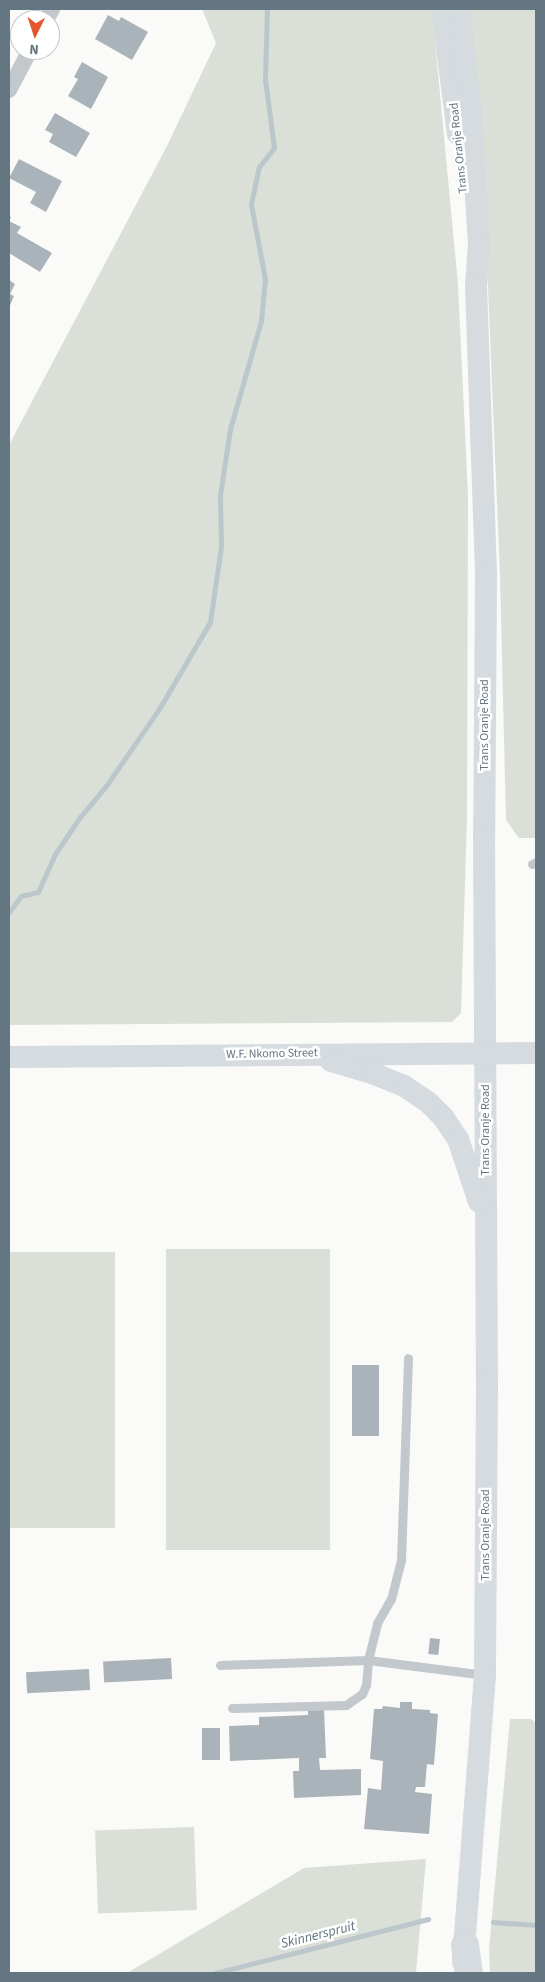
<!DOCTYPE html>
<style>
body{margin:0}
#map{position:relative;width:545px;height:1982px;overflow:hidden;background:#fafaf8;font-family:"Source Sans 3",sans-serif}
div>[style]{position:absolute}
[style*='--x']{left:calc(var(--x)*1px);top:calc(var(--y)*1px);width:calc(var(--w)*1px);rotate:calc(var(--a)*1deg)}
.green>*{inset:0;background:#dadfd7;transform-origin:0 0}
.stream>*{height:5px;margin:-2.5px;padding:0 2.5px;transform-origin:2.5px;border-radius:2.5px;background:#bbc7cb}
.building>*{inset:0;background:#aab3b9;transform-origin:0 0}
.lane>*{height:9px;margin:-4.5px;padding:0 4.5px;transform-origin:4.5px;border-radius:4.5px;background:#c3c8cc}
.street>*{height:16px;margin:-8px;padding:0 8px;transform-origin:8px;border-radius:8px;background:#c3c8cc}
.secondary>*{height:22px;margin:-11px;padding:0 11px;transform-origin:11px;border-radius:11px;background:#d6dbdf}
.highway>*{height:28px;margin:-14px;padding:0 14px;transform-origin:14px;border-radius:14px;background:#d6dbdf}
span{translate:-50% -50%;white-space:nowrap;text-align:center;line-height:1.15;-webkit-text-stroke:5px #fff;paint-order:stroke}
.street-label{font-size:12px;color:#657683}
.water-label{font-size:14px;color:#60757c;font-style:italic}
.frame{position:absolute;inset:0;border:10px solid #657683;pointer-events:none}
.north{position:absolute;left:10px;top:10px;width:50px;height:50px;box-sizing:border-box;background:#fff;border:1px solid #c1c8cd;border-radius:50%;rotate:184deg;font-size:14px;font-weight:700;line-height:20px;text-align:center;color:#657683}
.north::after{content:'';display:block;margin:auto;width:18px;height:22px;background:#e4572e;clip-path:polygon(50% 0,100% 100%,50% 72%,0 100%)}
</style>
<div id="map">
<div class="green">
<div style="clip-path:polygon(202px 9px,432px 9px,458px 285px,468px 496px,467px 817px,461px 1013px,452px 1022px,9px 1025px,9px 445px,167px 146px,216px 43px)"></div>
<div style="clip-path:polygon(468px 9px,536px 9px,536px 838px,519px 838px,506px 820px,500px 575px,484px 191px)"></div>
<div style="left:330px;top:1249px;width:301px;height:164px;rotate:90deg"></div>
<div style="left:9px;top:1252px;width:106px;height:276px"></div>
<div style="clip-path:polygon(510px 1719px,531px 1719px,536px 1723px,536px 1973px,490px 1973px,489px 1949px)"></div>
<div style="left:194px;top:1827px;width:83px;height:99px;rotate:88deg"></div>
<div style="clip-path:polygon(426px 1859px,416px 1973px,127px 1973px,304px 1868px)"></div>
</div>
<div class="stream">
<div style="--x:9;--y:912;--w:20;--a:-53"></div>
<div style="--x:21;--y:896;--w:17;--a:-13"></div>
<div style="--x:38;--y:892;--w:42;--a:-65.9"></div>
<div style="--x:55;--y:854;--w:45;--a:-56"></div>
<div style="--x:80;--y:817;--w:40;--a:-50"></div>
<div style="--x:106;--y:786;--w:93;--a:-55.5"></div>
<div style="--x:159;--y:709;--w:101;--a:-59.6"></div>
<div style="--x:210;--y:622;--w:76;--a:-81.7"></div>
<div style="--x:221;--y:547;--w:52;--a:-91.1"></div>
<div style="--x:220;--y:495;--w:67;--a:-81.4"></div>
<div style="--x:230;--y:429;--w:112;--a:-74"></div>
<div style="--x:261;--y:321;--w:42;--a:-84.6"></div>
<div style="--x:265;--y:279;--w:76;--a:-100.6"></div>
<div style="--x:251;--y:204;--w:38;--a:-78"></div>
<div style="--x:259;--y:167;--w:24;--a:-52"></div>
<div style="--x:274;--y:148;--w:70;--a:-97.4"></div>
<div style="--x:265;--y:79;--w:70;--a:-88.4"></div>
<div style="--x:493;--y:1922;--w:43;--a:4"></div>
<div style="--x:215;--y:1973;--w:220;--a:-14.2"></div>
</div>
<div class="building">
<div style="clip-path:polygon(108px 15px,119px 21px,121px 17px,148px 32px,132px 60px,95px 39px)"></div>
<div style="clip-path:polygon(82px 62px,108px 77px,91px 109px,68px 96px,78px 79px,74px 77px)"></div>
<div style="clip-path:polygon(55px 113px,90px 133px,76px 157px,49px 142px,53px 134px,45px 130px)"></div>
<div style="clip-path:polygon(19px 159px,62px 181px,46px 212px,30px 203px,36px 192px,9px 178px)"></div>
<div style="clip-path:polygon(9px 216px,11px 217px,9px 221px,21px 227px,17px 233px,52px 253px,40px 272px,9px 253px)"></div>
<div style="clip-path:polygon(9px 280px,15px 284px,10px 294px,14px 296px,9px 308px)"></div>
<div style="left:352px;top:1365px;width:27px;height:71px"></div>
<div style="left:430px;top:1638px;width:10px;height:16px;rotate:6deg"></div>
<div style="left:171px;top:1658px;width:21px;height:68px;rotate:87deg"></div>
<div style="left:89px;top:1669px;width:21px;height:63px;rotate:87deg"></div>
<div style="clip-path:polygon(400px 1702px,412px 1702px,412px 1709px,430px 1710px,430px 1713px,438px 1714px,434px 1765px,427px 1764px,425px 1787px,416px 1787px,415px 1792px,432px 1794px,429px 1834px,364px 1829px,368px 1788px,381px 1790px,383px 1761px,370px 1759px,374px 1709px,382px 1709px,383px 1706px,400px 1708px)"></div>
<div style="clip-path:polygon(308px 1709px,324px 1709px,326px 1758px,319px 1758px,320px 1770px,361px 1769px,361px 1795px,294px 1798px,293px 1771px,299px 1771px,299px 1758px,230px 1761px,229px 1726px,259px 1725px,259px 1717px,308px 1715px)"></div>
<div style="left:202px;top:1728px;width:18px;height:32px"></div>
</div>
<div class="lane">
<div style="--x:532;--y:864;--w:4;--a:-27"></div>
<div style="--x:220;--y:1665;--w:148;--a:-1.9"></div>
<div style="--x:368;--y:1660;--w:118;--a:7.3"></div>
<div style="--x:232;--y:1708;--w:114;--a:-1.5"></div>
<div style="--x:346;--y:1705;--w:19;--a:-35"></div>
<div style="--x:362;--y:1694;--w:10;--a:-66"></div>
<div style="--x:366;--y:1685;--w:25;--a:-85"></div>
<div style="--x:368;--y:1660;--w:38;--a:-76"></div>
<div style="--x:377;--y:1623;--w:28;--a:-60"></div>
<div style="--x:391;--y:1599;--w:40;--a:-75.6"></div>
<div style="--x:401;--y:1560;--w:202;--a:-88"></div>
</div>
<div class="street">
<div style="--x:46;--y:20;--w:13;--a:-61"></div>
<div style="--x:9;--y:90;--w:45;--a:-62.3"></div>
</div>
<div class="secondary">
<div style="--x:442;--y:9;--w:126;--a:82.7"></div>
<div style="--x:459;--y:9;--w:96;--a:83.4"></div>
<div style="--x:470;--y:104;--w:140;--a:86.3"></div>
<div style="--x:479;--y:244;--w:42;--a:94.1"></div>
<div style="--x:476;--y:286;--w:289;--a:88"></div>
<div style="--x:486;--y:575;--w:260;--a:90.4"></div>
<div style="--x:484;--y:835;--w:550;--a:89.69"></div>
<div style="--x:487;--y:1385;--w:290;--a:90.4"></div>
<div style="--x:485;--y:1675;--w:288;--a:94.4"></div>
<div style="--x:9;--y:1057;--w:527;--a:-0.43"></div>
<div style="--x:331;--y:1061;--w:43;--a:16.3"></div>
<div style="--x:372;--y:1073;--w:35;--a:22"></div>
<div style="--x:404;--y:1086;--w:29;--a:34"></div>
<div style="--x:428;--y:1102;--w:21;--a:45"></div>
<div style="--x:443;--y:1117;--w:27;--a:56"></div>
<div style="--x:458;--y:1139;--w:66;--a:71.6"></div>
</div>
<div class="highway">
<div style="--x:465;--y:1945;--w:28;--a:82"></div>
</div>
<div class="street-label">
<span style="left:459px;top:148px;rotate:-96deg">Trans Oranje Road</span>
<span style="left:485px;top:725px;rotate:-90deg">Trans Oranje Road</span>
<span style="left:272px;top:1054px;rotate:-1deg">W.F. Nkomo Street</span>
<span style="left:486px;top:1130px;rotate:-90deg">Trans Oranje Road</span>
<span style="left:486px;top:1535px;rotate:-90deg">Trans Oranje Road</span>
</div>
<div class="water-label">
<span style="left:318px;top:1935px;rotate:-14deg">Skinnerspruit</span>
</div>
<div class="frame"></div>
<div class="north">N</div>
</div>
